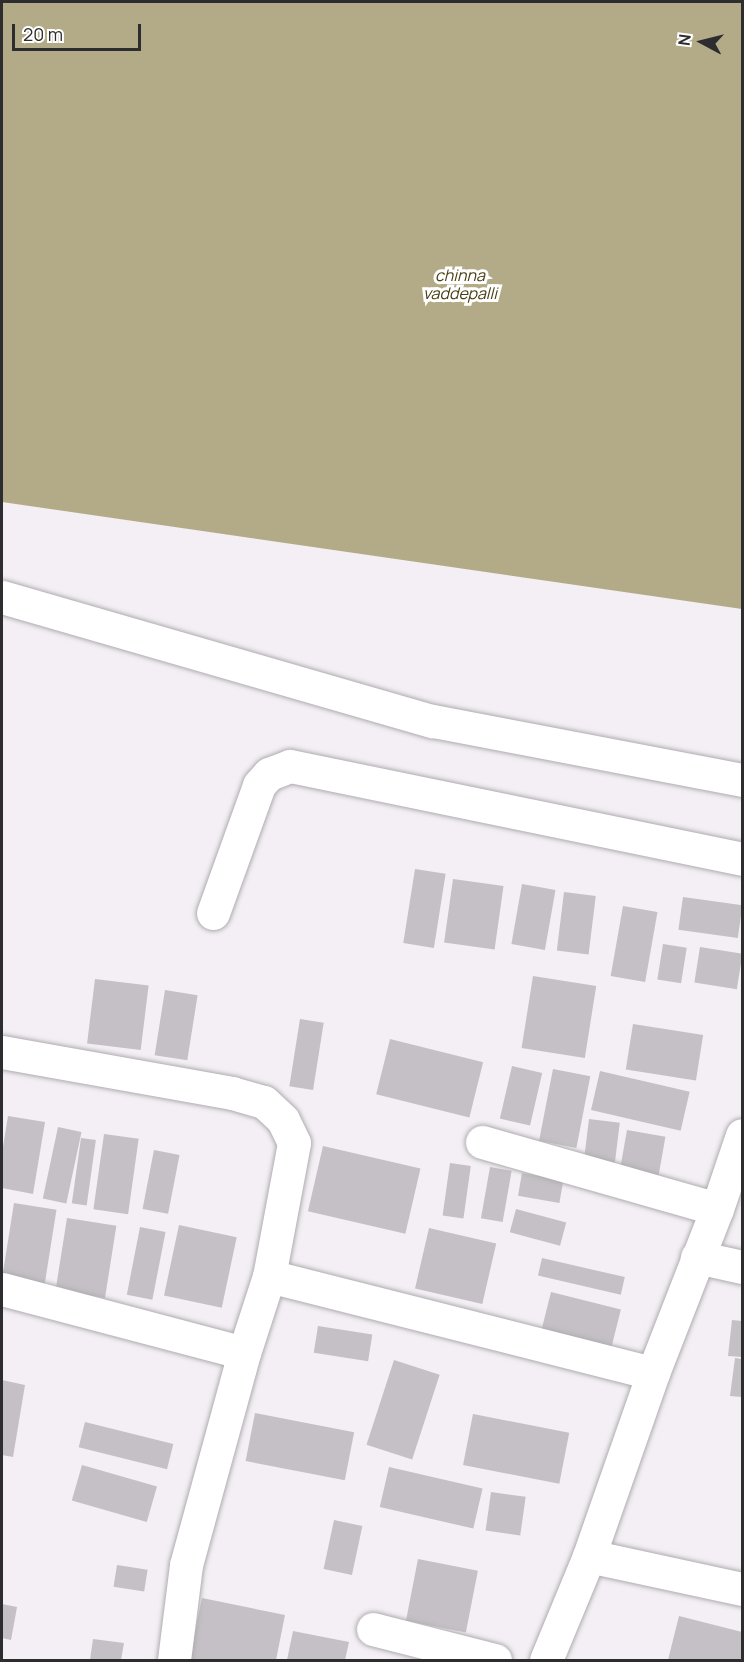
<!DOCTYPE html>
<style>
body{margin:0}
#map{position:relative;width:744px;height:1662px;overflow:hidden;background:#f3eff4;font-family:Manrope,sans-serif}
div>[style]{position:absolute}
[style*='--x']{left:calc(var(--x)*1px);top:calc(var(--y)*1px);width:calc(var(--w)*1px);rotate:calc(var(--a)*1deg)}
.water>*{inset:0;background:#b3ab87}
.building>*{inset:0;background:#c4c0c5;transform-origin:0 0}
.roads{filter:drop-shadow(0 0 2px #afacb0) drop-shadow(0 0 2px #afacb0)}
.minor>*{height:33px;margin:-16.5px;padding:0 16.5px;transform-origin:16.5px;border-radius:16.5px;background:#fff}
span{translate:-50% -50%;white-space:nowrap;text-align:center;line-height:1.15;-webkit-text-stroke:6px #fff;paint-order:stroke}
.water-label{font-size:16px;color:#483e11;font-style:italic}
.frame{position:absolute;inset:0;border:3px solid #2d2c2e;pointer-events:none}
.north{position:absolute;left:672px;top:12px;width:60px;height:60px;-webkit-text-stroke:4px #fff;paint-order:stroke;rotate:277deg;font-size:16px;font-weight:700;line-height:24px;text-align:center;color:#2d2c2e}
.north::after{content:'';display:block;margin:auto;width:21px;height:27px;background:#2d2c2e;clip-path:polygon(50% 0,100% 100%,50% 72%,0 100%)}
.scale{position:absolute;left:12px;top:24px;width:129px;height:27px;box-sizing:border-box;border:3px solid #2d2c2e;border-top:0;padding-left:8px;font-size:18px;line-height:21px;white-space:nowrap;color:#2d2c2e;-webkit-text-stroke:4px #fff;paint-order:stroke}
</style>
<div id="map">
<div class="water">
<div style="clip-path:polygon(2px 2px,742px 2px,742px 609px,2px 502px)"></div>
</div>
<div class="building">
<div style="left:415px;top:869px;width:31px;height:75px;rotate:9deg"></div>
<div style="left:453px;top:879px;width:51px;height:64px;rotate:8deg"></div>
<div style="left:522px;top:884px;width:34px;height:61px;rotate:10deg"></div>
<div style="left:564px;top:892px;width:32px;height:59px;rotate:7deg"></div>
<div style="left:683px;top:897px;width:60px;height:33px;rotate:8deg"></div>
<div style="left:623px;top:906px;width:35px;height:71px;rotate:10deg"></div>
<div style="left:663px;top:944px;width:24px;height:36px;rotate:9deg"></div>
<div style="left:700px;top:947px;width:43px;height:36px;rotate:9deg"></div>
<div style="left:533px;top:976px;width:64px;height:73px;rotate:9deg"></div>
<div style="left:95px;top:979px;width:54px;height:65px;rotate:7deg"></div>
<div style="left:165px;top:990px;width:33px;height:66px;rotate:9deg"></div>
<div style="left:300px;top:1019px;width:24px;height:68px;rotate:9deg"></div>
<div style="left:633px;top:1024px;width:71px;height:46px;rotate:9deg"></div>
<div style="left:390px;top:1039px;width:96px;height:57px;rotate:14deg"></div>
<div style="left:512px;top:1066px;width:31px;height:54px;rotate:13deg"></div>
<div style="left:553px;top:1069px;width:38px;height:73px;rotate:11deg"></div>
<div style="left:600px;top:1071px;width:92px;height:40px;rotate:13deg"></div>
<div style="clip-path:polygon(8px 1116px,45px 1122px,33px 1194px,2px 1188px,2px 1153px)"></div>
<div style="left:589px;top:1119px;width:31px;height:43px;rotate:7deg"></div>
<div style="left:58px;top:1127px;width:24px;height:73px;rotate:12deg"></div>
<div style="left:627px;top:1130px;width:39px;height:42px;rotate:10deg"></div>
<div style="left:104px;top:1134px;width:35px;height:76px;rotate:8deg"></div>
<div style="left:81px;top:1138px;width:15px;height:66px;rotate:8deg"></div>
<div style="left:323px;top:1146px;width:100px;height:67px;rotate:13deg"></div>
<div style="left:154px;top:1150px;width:26px;height:60px;rotate:11deg"></div>
<div style="left:450px;top:1163px;width:21px;height:53px;rotate:8deg"></div>
<div style="left:490px;top:1167px;width:22px;height:52px;rotate:10deg"></div>
<div style="left:522px;top:1173px;width:42px;height:23px;rotate:10deg"></div>
<div style="left:14px;top:1203px;width:43px;height:81px;rotate:9deg"></div>
<div style="left:516px;top:1209px;width:52px;height:24px;rotate:15deg"></div>
<div style="left:67px;top:1218px;width:50px;height:73px;rotate:9deg"></div>
<div style="left:179px;top:1225px;width:59px;height:72px;rotate:12deg"></div>
<div style="left:140px;top:1227px;width:26px;height:69px;rotate:11deg"></div>
<div style="left:429px;top:1228px;width:69px;height:62px;rotate:13deg"></div>
<div style="left:542px;top:1258px;width:85px;height:18px;rotate:13deg"></div>
<div style="left:551px;top:1292px;width:72px;height:42px;rotate:14deg"></div>
<div style="clip-path:polygon(732px 1320px,742px 1321px,742px 1357px,728px 1356px)"></div>
<div style="left:318px;top:1326px;width:55px;height:27px;rotate:9deg"></div>
<div style="clip-path:polygon(735px 1358px,742px 1359px,742px 1397px,730px 1396px)"></div>
<div style="left:394px;top:1360px;width:48px;height:89px;rotate:18deg"></div>
<div style="clip-path:polygon(2px 1380px,25px 1385px,13px 1457px,2px 1455px)"></div>
<div style="left:255px;top:1413px;width:101px;height:49px;rotate:11deg"></div>
<div style="left:473px;top:1414px;width:98px;height:52px;rotate:11deg"></div>
<div style="left:85px;top:1422px;width:91px;height:26px;rotate:14deg"></div>
<div style="left:82px;top:1465px;width:78px;height:37px;rotate:16deg"></div>
<div style="left:389px;top:1467px;width:96px;height:41px;rotate:13deg"></div>
<div style="left:491px;top:1492px;width:35px;height:39px;rotate:8deg"></div>
<div style="left:334px;top:1520px;width:29px;height:50px;rotate:12deg"></div>
<div style="left:418px;top:1559px;width:61px;height:63px;rotate:11deg"></div>
<div style="left:117px;top:1565px;width:31px;height:22px;rotate:9deg"></div>
<div style="clip-path:polygon(202px 1598px,285px 1615px,276px 1660px,189px 1660px)"></div>
<div style="clip-path:polygon(2px 1604px,17px 1607px,11px 1640px,2px 1638px)"></div>
<div style="clip-path:polygon(679px 1616px,742px 1632px,742px 1660px,668px 1660px)"></div>
<div style="clip-path:polygon(293px 1631px,349px 1642px,345px 1660px,287px 1660px)"></div>
<div style="clip-path:polygon(93px 1639px,124px 1643px,121px 1660px,90px 1660px)"></div>
</div>
<div class="roads">
<div class="minor">
<div style="--x:2;--y:597;--w:448;--a:16.1"></div>
<div style="--x:433;--y:721;--w:315;--a:10.8"></div>
<div style="--x:213;--y:913;--w:136;--a:-70.2"></div>
<div style="--x:259;--y:785;--w:15;--a:-48"></div>
<div style="--x:269;--y:774;--w:22;--a:-21"></div>
<div style="--x:290;--y:766;--w:461;--a:11.6"></div>
<div style="--x:2;--y:1052;--w:234;--a:10.1"></div>
<div style="--x:232;--y:1093;--w:33;--a:16"></div>
<div style="--x:264;--y:1102;--w:26;--a:43"></div>
<div style="--x:283;--y:1120;--w:25;--a:64"></div>
<div style="--x:294;--y:1143;--w:135;--a:100.6"></div>
<div style="--x:269;--y:1276;--w:81;--a:108"></div>
<div style="--x:244;--y:1353;--w:220;--a:105.3"></div>
<div style="--x:186;--y:1565;--w:96;--a:97.2"></div>
<div style="--x:482;--y:1142;--w:244;--a:15.9"></div>
<div style="--x:697;--y:1257;--w:46;--a:12.5"></div>
<div style="--x:269;--y:1276;--w:396;--a:14.2"></div>
<div style="--x:2;--y:1289;--w:250;--a:14.8"></div>
<div style="--x:589;--y:1556;--w:157;--a:12.2"></div>
<div style="--x:373;--y:1629;--w:126;--a:14.3"></div>
<div style="--x:546;--y:1660;--w:113;--a:-67.5"></div>
<div style="--x:589;--y:1556;--w:194;--a:-70.7"></div>
<div style="--x:653;--y:1373;--w:176;--a:-68.7"></div>
<div style="--x:717;--y:1209;--w:78;--a:-71.3"></div>
</div>
</div>
<div class="water-label">
<span style="left:460px;top:284px">chinna<br>vaddepalli</span>
</div>
<div class="frame"></div>
<div class="north">N</div>
<div class="scale">20 m</div>
</div>
